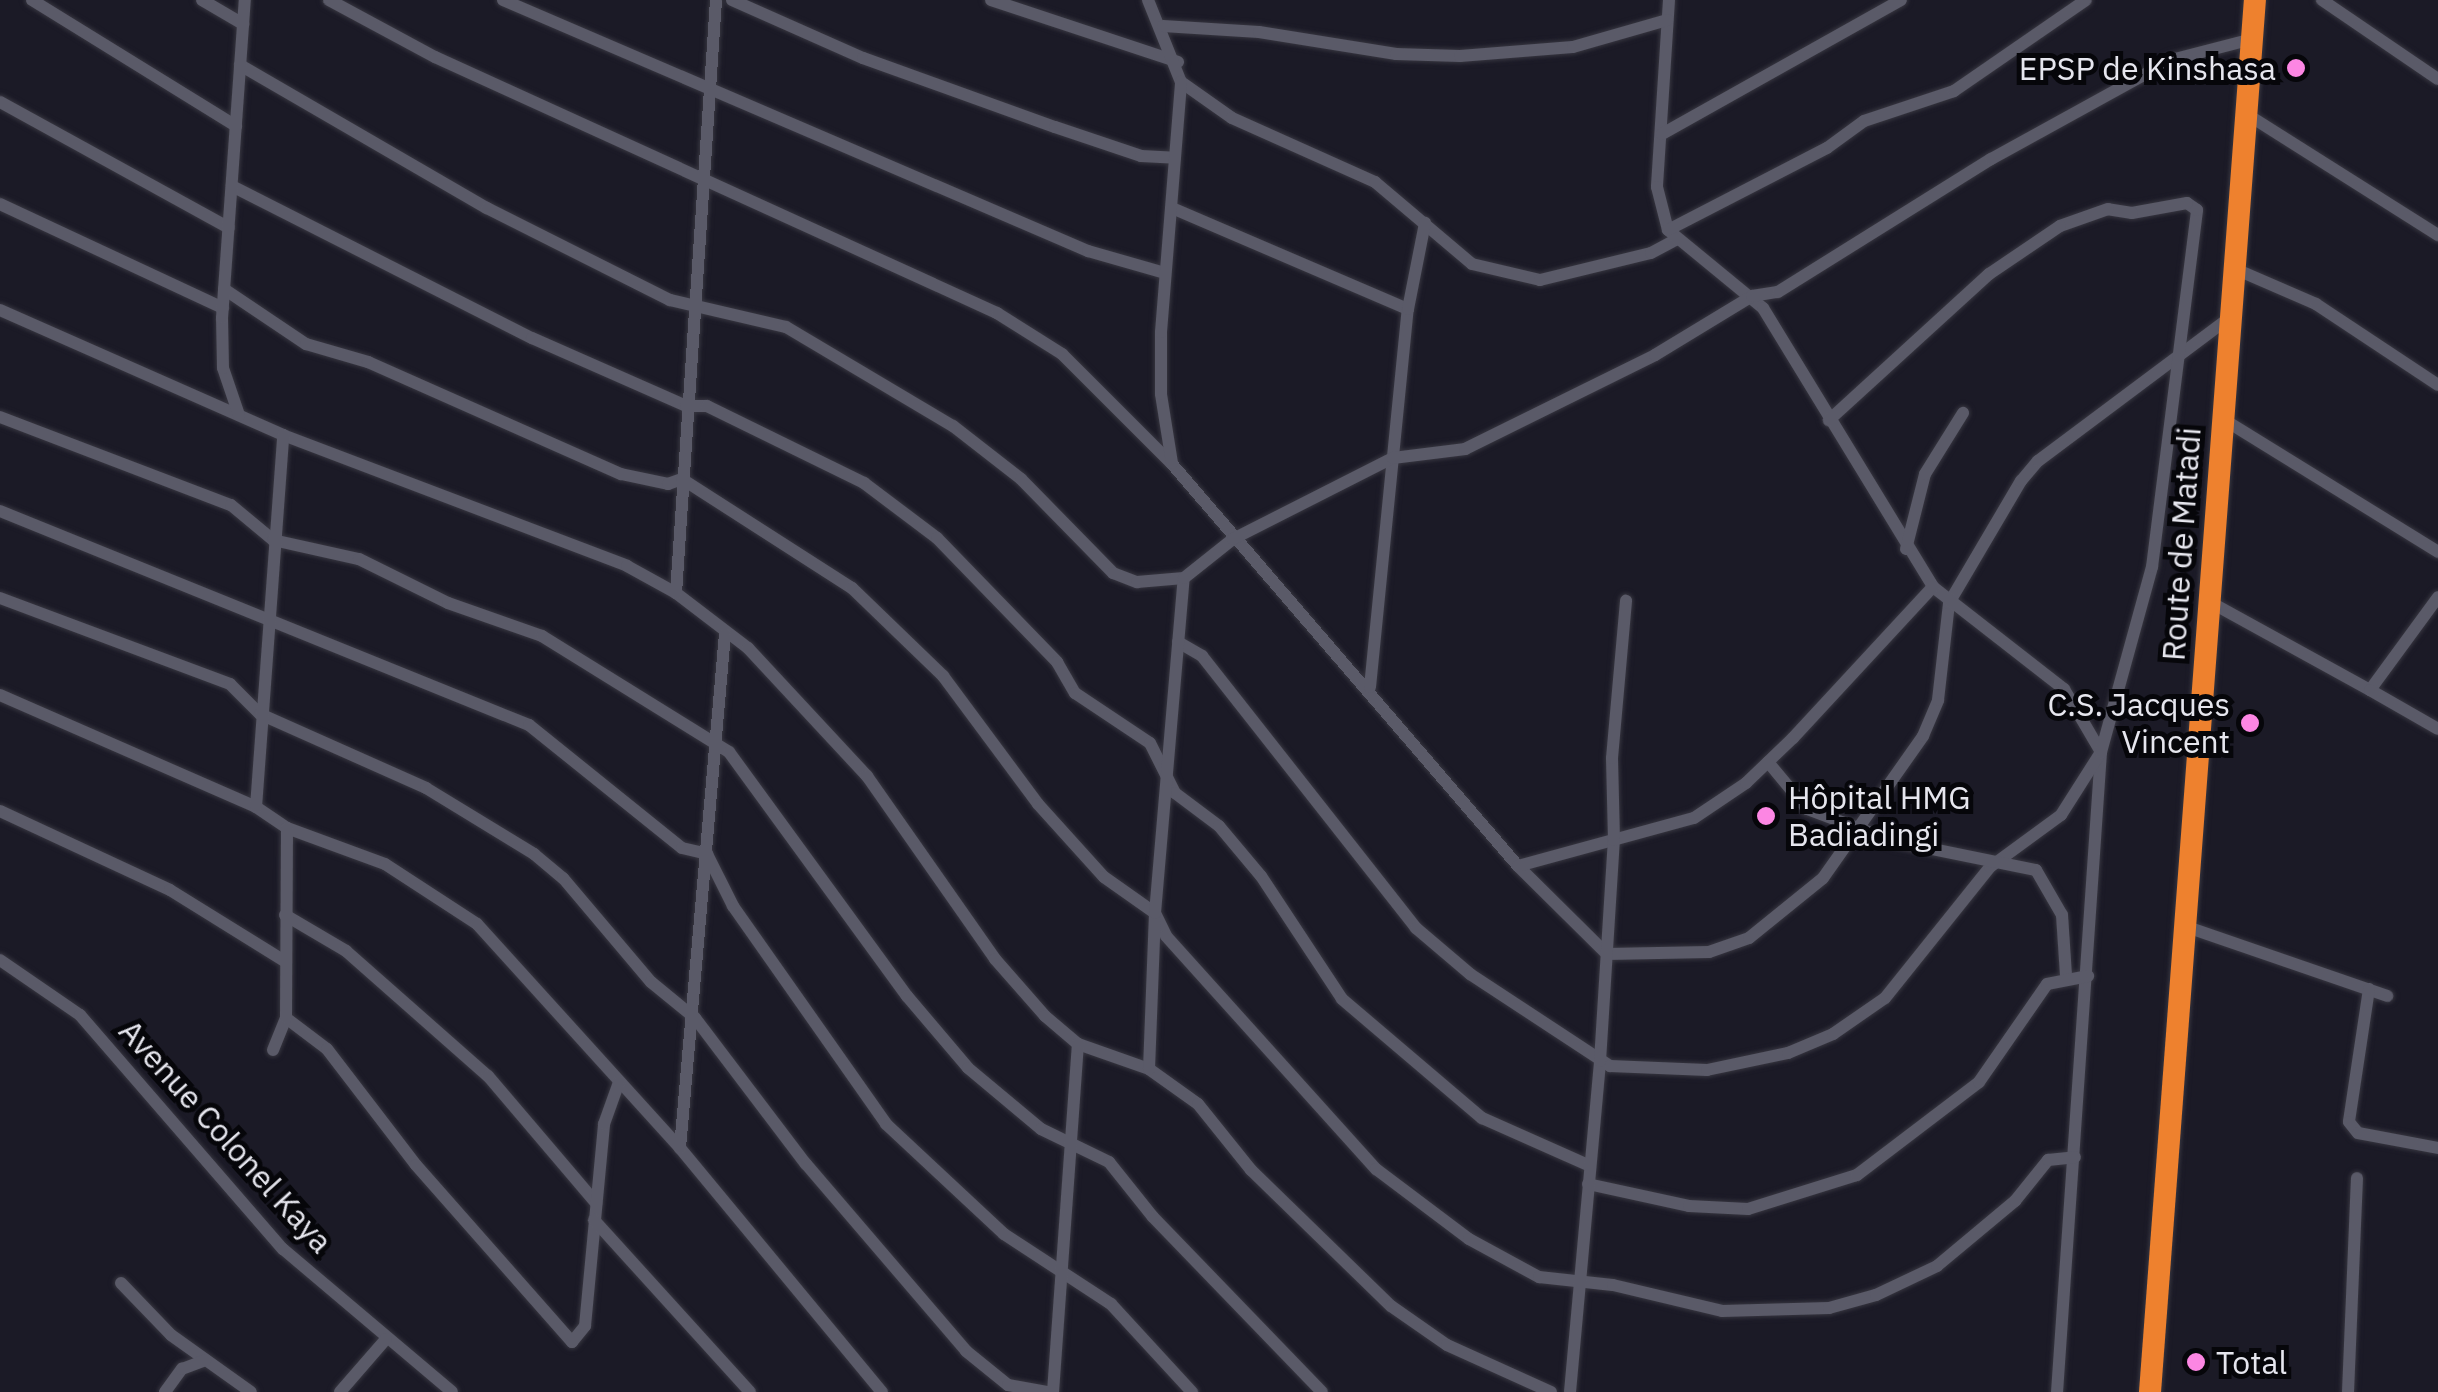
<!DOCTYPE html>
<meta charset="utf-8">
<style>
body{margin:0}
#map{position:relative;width:2438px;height:1392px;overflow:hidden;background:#1b1a26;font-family:"IBM Plex Sans",sans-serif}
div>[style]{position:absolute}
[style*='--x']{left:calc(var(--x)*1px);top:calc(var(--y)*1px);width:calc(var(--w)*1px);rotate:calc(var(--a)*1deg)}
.roads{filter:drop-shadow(0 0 2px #373640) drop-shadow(0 0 2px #373640)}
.street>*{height:12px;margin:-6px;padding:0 6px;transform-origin:6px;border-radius:6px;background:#5a5a68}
.highway>*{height:22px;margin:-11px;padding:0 11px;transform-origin:11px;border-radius:11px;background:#ee812e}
.dots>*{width:28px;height:28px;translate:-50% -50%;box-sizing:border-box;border:5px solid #06060a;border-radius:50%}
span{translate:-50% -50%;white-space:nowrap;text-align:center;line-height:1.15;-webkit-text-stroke:10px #06060a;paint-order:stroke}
.poi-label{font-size:32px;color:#e6e6ee}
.right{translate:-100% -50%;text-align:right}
.left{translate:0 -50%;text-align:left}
.street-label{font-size:32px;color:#e6e6ee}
</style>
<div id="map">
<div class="roads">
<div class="street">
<div style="--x:32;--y:0;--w:240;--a:31.7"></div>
<div style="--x:202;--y:0;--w:48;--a:30.3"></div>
<div style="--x:329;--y:0;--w:120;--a:28.3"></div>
<div style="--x:435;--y:57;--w:618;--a:24.49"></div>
<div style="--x:997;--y:313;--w:77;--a:32.2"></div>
<div style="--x:1062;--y:354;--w:156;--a:45"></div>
<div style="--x:1172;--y:464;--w:530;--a:49.28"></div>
<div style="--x:1518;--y:866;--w:125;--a:44.7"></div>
<div style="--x:1607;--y:954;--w:102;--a:-1.1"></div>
<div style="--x:1709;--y:952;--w:42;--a:-19.3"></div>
<div style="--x:1749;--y:938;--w:95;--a:-39"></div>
<div style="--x:1823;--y:878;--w:174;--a:-54.8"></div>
<div style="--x:1923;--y:736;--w:39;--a:-67"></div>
<div style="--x:1938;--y:700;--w:98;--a:-83.5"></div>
<div style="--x:1949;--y:603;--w:142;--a:-59.5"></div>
<div style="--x:2021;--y:481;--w:26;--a:-50"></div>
<div style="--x:2038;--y:461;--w:239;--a:-36.8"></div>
<div style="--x:503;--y:0;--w:637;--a:23.22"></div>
<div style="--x:1088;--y:251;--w:80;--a:15.9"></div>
<div style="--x:732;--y:0;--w:143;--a:23.9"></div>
<div style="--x:863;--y:58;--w:204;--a:19.8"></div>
<div style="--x:1055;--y:127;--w:91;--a:18.6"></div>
<div style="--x:1141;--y:156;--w:34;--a:3"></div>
<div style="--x:991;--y:0;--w:197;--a:18.3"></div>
<div style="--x:1148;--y:0;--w:88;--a:68.1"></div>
<div style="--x:1181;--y:82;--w:62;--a:35.2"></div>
<div style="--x:1232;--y:118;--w:157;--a:24.1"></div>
<div style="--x:1375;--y:182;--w:127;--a:40.2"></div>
<div style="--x:1472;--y:264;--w:70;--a:13.2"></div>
<div style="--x:1540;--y:280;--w:114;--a:-13.7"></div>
<div style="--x:1651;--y:253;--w:30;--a:-28"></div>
<div style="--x:1669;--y:0;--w:187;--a:93.7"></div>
<div style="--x:1657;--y:187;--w:44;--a:75.7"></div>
<div style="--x:1668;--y:230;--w:123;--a:39.4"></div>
<div style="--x:1763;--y:308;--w:327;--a:58.6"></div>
<div style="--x:1933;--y:587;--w:166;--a:37.9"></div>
<div style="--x:2064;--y:689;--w:73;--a:59.6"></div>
<div style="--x:2101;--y:752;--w:642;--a:93.93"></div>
<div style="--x:2322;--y:0;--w:140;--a:34.3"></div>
<div style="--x:1163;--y:26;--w:96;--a:3.6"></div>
<div style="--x:1259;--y:32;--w:139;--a:9.1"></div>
<div style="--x:1396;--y:54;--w:64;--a:1.8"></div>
<div style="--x:1460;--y:56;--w:113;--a:-4.6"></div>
<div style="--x:1573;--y:47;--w:98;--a:-16"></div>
<div style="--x:240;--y:65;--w:285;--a:30.1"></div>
<div style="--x:487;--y:208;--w:205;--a:26.7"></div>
<div style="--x:670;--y:300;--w:119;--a:13.1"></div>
<div style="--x:786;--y:327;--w:194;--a:30.7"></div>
<div style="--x:953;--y:426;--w:86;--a:37.9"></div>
<div style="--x:1021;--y:479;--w:132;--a:45.6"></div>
<div style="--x:1113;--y:573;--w:26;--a:21"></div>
<div style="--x:1137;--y:582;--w:47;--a:-4.9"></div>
<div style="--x:0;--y:102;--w:261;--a:28.8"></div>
<div style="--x:2248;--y:115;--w:225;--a:32.3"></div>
<div style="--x:1662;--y:134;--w:274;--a:-29.3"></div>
<div style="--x:232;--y:186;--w:336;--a:26.9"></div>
<div style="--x:532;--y:338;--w:168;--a:23.8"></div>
<div style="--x:686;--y:406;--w:21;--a:0"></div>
<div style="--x:707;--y:406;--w:175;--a:26.1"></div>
<div style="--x:864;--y:483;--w:91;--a:37"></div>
<div style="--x:937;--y:538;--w:173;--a:45.9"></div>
<div style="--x:1057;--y:662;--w:36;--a:60"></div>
<div style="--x:1075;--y:693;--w:90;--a:33.7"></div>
<div style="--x:1150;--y:743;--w:56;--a:63.4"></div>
<div style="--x:1175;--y:793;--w:55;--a:36.9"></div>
<div style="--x:1219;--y:826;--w:65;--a:50"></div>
<div style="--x:1261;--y:876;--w:147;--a:56.6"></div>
<div style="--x:1342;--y:999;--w:184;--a:40.4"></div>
<div style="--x:1482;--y:1118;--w:116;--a:23.9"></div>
<div style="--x:0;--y:204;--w:246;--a:25"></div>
<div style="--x:1172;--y:208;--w:257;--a:23.2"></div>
<div style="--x:1668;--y:230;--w:179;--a:-27.3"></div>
<div style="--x:1827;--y:148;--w:46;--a:-36.1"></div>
<div style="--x:1864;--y:121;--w:95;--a:-18.4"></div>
<div style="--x:1954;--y:91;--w:160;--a:-34.6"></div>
<div style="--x:2235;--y:269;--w:88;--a:23.4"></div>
<div style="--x:2316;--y:304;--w:146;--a:33.6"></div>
<div style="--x:224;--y:289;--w:99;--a:33.9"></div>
<div style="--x:306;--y:344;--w:65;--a:16.2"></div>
<div style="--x:368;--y:362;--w:277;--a:23.9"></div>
<div style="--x:621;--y:474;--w:48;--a:12"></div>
<div style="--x:668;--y:484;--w:15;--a:-20"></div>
<div style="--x:682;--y:479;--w:202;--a:32.7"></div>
<div style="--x:852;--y:588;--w:127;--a:44"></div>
<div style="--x:943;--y:676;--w:159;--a:53.4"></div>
<div style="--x:1038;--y:804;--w:98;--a:47.9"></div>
<div style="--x:1104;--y:877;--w:62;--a:35.2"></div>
<div style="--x:1155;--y:913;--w:25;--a:64"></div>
<div style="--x:1166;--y:936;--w:314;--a:48"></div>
<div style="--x:1376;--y:1169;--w:116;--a:37"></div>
<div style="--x:1469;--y:1239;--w:80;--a:28.5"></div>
<div style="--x:1539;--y:1277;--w:74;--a:6.2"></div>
<div style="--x:1613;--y:1285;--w:112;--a:13.4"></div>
<div style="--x:1722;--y:1311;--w:107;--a:-1.6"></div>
<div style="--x:1829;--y:1308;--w:49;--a:-15.5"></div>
<div style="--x:1876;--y:1295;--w:68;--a:-25.4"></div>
<div style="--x:1937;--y:1266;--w:102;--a:-39.8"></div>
<div style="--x:2015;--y:1201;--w:53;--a:-51.2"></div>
<div style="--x:2048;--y:1160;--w:27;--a:-6"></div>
<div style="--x:0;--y:310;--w:309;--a:23.8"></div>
<div style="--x:283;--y:435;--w:368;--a:20.8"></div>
<div style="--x:627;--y:566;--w:56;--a:28.9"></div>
<div style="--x:676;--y:593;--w:91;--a:37.4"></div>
<div style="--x:748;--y:648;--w:175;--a:47.1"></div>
<div style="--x:867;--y:776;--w:223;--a:55"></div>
<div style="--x:995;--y:959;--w:76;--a:48.7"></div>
<div style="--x:1045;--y:1016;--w:43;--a:40.3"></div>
<div style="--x:1078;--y:1044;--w:75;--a:19.4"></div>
<div style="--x:1149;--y:1069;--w:60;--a:35.5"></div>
<div style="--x:1198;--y:1104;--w:85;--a:51.2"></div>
<div style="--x:1251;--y:1170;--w:195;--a:44.2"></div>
<div style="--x:1391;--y:1306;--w:68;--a:34.9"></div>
<div style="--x:1447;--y:1345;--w:114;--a:24.3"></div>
<div style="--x:239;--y:415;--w:50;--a:-108.8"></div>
<div style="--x:223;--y:368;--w:50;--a:-91.1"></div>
<div style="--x:222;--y:318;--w:319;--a:-85.9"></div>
<div style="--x:0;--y:417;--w:247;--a:20.9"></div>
<div style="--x:231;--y:505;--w:55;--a:39.8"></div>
<div style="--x:273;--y:540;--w:88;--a:12.5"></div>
<div style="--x:359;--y:559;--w:99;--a:26.3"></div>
<div style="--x:448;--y:603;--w:100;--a:19.3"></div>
<div style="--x:542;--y:636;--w:220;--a:31.8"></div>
<div style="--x:729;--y:752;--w:302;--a:53.9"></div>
<div style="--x:907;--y:996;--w:94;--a:49.7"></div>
<div style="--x:968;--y:1068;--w:95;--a:39.9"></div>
<div style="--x:1041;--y:1129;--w:76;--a:25.9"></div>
<div style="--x:1109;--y:1162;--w:70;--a:51.3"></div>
<div style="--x:1153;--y:1217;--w:243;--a:46"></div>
<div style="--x:2223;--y:419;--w:253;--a:31.7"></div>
<div style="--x:1172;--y:463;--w:70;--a:-99.1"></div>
<div style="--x:1161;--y:394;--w:62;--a:-90"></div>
<div style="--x:1161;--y:332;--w:251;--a:-85.4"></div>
<div style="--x:0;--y:511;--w:571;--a:22.03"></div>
<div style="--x:529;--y:725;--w:196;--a:38.8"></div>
<div style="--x:682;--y:848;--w:26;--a:13"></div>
<div style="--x:707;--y:854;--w:58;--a:63.4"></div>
<div style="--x:733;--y:906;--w:266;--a:54.9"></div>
<div style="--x:886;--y:1124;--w:161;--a:43"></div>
<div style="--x:1004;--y:1234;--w:128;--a:33.2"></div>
<div style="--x:1111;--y:1304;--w:120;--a:47.4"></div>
<div style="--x:1906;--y:549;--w:77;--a:-75.8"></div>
<div style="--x:1925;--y:474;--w:72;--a:-58.1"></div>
<div style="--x:676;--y:593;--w:594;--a:-86.14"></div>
<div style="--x:0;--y:598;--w:246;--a:20.5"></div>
<div style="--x:230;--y:684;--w:42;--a:45"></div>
<div style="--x:260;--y:714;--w:182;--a:24"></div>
<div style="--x:426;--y:788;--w:127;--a:31.4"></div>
<div style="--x:534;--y:854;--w:38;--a:40"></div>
<div style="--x:563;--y:878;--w:136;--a:49.8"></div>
<div style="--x:651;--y:982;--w:57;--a:39.3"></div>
<div style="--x:695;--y:1018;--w:183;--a:52.8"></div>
<div style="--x:806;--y:1164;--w:246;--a:49.4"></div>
<div style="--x:966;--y:1351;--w:54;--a:39"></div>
<div style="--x:1008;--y:1385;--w:41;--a:9.9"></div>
<div style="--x:2210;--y:602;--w:183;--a:28.8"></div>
<div style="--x:2370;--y:690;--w:115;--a:-53.8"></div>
<div style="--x:1178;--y:642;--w:28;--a:30"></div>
<div style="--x:1202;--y:656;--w:346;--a:51.8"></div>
<div style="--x:1416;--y:928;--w:71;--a:40.4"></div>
<div style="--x:1470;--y:974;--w:168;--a:33.3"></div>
<div style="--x:1610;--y:1066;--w:97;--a:2.4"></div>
<div style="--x:1707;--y:1070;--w:83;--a:-11.9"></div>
<div style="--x:1788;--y:1053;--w:49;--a:-22.9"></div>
<div style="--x:1833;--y:1034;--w:63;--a:-34.7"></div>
<div style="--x:1885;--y:998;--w:168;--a:-51.3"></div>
<div style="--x:1990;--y:867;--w:88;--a:-36.2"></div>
<div style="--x:2061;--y:815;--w:75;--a:-57.6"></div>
<div style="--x:2101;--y:752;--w:192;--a:-74.6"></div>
<div style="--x:2152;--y:567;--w:360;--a:-82.8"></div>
<div style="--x:2197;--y:210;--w:12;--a:-145"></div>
<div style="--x:2187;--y:203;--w:56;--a:169.7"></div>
<div style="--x:2132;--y:213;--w:24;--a:-171"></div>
<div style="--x:2108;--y:209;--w:51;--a:160.5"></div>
<div style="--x:2060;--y:226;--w:86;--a:145.9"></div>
<div style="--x:1989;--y:274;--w:217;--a:137.6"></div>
<div style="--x:1370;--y:687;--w:380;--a:-84.3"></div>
<div style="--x:1408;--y:309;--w:88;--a:-78.8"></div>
<div style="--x:2370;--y:690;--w:78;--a:29.8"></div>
<div style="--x:0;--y:695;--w:279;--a:23.6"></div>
<div style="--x:256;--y:807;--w:37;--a:34"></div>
<div style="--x:287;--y:828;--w:104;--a:20.2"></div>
<div style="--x:385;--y:864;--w:110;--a:33.1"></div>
<div style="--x:477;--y:924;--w:302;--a:47.8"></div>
<div style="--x:680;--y:1148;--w:317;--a:50.4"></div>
<div style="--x:1768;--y:762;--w:61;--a:50.3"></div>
<div style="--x:1807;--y:809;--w:92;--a:20.4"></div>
<div style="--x:1893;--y:841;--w:146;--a:11.5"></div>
<div style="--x:2036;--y:870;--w:52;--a:60"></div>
<div style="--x:2062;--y:915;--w:61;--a:86.2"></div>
<div style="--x:256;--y:807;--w:373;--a:-85.8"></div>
<div style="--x:0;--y:811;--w:187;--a:24.9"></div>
<div style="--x:170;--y:890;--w:133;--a:31.8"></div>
<div style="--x:1518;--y:866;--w:182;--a:-15.3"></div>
<div style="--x:1694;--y:818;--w:63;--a:-33.9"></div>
<div style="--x:1746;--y:783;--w:65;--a:-43.8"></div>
<div style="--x:1793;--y:738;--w:206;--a:-47.2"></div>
<div style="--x:285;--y:915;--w:71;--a:30.5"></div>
<div style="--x:346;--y:951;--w:189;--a:41.4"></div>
<div style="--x:488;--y:1076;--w:167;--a:49.6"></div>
<div style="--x:2184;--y:926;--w:215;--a:19"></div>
<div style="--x:0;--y:960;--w:97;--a:34.5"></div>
<div style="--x:80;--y:1015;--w:310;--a:49.1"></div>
<div style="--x:283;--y:1249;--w:221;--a:40.2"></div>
<div style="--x:2369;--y:989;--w:134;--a:98.6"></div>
<div style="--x:2349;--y:1122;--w:14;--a:51"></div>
<div style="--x:2358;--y:1133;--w:81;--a:10.6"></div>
<div style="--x:286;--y:1018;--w:51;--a:37.1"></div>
<div style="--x:327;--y:1049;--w:146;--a:52.5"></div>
<div style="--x:416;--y:1165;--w:236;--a:48.6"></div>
<div style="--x:572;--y:1342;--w:21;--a:-51"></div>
<div style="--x:585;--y:1326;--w:203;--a:-84.6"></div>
<div style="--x:604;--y:1124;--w:45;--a:-70.3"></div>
<div style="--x:273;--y:1050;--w:35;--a:-68"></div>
<div style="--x:286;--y:1018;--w:190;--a:-89.7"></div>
<div style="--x:1149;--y:1069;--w:156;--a:-87.8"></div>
<div style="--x:1155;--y:913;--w:336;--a:-85.1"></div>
<div style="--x:1184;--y:578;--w:63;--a:-38.5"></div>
<div style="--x:1233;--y:539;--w:179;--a:-26.9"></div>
<div style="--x:1393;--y:458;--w:73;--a:-7.1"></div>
<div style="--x:1465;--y:449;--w:212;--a:-26.3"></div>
<div style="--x:1655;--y:355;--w:114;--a:-31.3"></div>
<div style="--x:1752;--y:296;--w:26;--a:-9"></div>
<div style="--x:1778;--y:292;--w:251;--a:-32"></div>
<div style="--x:1991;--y:159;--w:205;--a:-28.8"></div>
<div style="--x:2171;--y:60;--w:84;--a:-14.5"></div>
<div style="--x:680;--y:1148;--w:516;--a:-85"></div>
<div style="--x:1588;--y:1184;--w:103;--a:12.3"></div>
<div style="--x:1689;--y:1206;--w:59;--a:2.9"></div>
<div style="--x:1748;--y:1209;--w:114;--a:-17.3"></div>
<div style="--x:1857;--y:1175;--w:153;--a:-37.3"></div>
<div style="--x:1979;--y:1082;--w:119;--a:-55.2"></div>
<div style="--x:2047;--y:984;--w:42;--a:-11"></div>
<div style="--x:594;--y:1220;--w:232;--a:47.8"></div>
<div style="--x:121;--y:1283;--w:72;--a:46.1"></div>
<div style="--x:171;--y:1335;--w:98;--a:35.5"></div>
<div style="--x:165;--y:1392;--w:29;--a:-54"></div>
<div style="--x:182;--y:1369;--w:25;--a:-21"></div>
<div style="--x:340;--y:1392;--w:70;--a:-49"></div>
<div style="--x:1053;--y:1392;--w:349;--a:-85.9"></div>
<div style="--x:1570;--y:1392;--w:332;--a:-84.8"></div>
<div style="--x:1600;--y:1061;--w:221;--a:-86.4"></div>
<div style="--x:1614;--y:840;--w:82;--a:-91.4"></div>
<div style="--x:1612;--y:758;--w:158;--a:-84.9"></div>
<div style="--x:2348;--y:1392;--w:214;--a:-87.6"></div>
</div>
<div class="highway">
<div style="--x:2150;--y:1392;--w:1396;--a:-85.69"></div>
</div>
</div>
<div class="dots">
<div style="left:2296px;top:68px;background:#fc86e3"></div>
<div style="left:2250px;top:723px;background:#fc86e3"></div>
<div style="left:1766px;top:816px;background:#fc86e3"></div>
<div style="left:2196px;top:1362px;background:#fc86e3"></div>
</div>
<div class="poi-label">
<span class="right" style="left:2276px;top:68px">EPSP de Kinshasa</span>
<span class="right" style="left:2230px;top:723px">C.S. Jacques<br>Vincent</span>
<span class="left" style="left:1788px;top:816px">Hôpital HMG<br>Badiadingi</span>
<span class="left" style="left:2216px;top:1362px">Total</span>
</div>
<div class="street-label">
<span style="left:2181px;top:544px;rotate:-86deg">Route de Matadi</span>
<span style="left:226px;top:1136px;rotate:48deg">Avenue Colonel Kaya</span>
</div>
</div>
